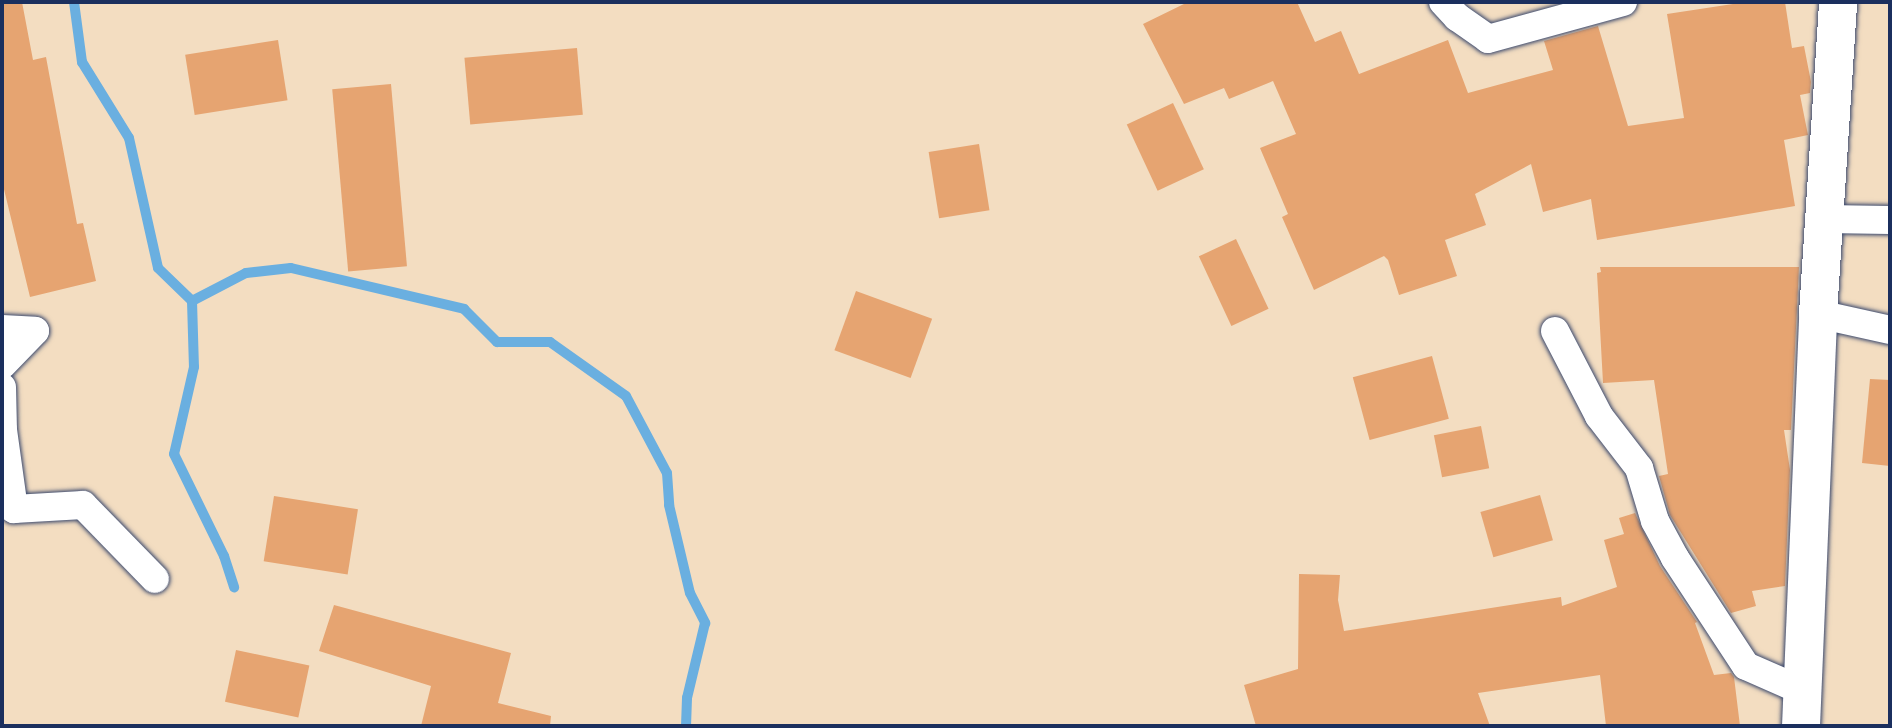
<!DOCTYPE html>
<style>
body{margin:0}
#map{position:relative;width:1892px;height:728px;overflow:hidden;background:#f3ddc1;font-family:Sriracha,sans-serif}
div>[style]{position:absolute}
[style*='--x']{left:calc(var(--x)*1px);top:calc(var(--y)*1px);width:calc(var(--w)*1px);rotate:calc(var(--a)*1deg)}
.stream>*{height:10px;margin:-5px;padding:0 5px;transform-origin:5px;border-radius:5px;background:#6aafe0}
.building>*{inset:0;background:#e6a471;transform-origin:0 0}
.roads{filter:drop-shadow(0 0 2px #3b496d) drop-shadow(0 0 2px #3b496d)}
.street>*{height:28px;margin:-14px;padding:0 14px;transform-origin:14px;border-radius:14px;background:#fff}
.primary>*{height:38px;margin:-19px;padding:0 19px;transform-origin:19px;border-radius:19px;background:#fff}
span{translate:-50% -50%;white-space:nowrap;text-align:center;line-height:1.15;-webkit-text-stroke:6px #f6f6f2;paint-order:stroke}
.frame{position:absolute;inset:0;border:4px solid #1b2f5e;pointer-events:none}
</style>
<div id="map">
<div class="stream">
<div style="--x:74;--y:2;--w:61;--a:82.4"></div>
<div style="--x:82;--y:62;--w:89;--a:58.3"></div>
<div style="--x:129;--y:138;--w:133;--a:77.4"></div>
<div style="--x:158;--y:268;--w:47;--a:44.1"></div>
<div style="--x:192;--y:301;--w:66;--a:88.3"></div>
<div style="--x:194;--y:367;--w:89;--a:102.9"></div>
<div style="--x:174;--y:454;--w:114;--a:63.9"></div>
<div style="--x:224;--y:556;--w:33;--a:72"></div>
<div style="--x:192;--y:301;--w:61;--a:-27.4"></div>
<div style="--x:246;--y:273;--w:45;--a:-6.3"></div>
<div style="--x:291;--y:268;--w:178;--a:13.3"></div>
<div style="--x:464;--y:309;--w:47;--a:45"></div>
<div style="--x:497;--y:342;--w:53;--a:0"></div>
<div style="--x:550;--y:342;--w:93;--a:35.4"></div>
<div style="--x:626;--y:396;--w:87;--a:62"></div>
<div style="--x:667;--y:473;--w:32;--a:86"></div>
<div style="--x:669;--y:505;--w:90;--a:76.6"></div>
<div style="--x:690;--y:593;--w:34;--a:63"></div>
<div style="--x:705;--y:623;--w:77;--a:103.5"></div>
<div style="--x:687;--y:698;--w:28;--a:92"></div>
</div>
<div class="building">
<div style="clip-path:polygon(2px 2px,22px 2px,33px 60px,46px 57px,77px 224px,83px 223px,96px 281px,30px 297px,2px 181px)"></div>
<div style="clip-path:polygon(1188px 2px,1297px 2px,1315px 42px,1341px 31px,1359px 74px,1448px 40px,1468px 93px,1553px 70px,1544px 41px,1598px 26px,1628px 126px,1684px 118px,1667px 14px,1746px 2px,1785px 2px,1792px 48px,1804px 46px,1811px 82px,1810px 93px,1800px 95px,1808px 135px,1784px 140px,1795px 206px,1597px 240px,1591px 199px,1543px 212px,1531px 164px,1475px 194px,1486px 225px,1445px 240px,1457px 276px,1399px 295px,1388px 260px,1384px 256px,1314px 290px,1282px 217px,1288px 214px,1260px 148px,1296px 134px,1273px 81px,1229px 99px,1224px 88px,1184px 104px,1143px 24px)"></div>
<div style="left:278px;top:40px;width:61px;height:94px;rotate:81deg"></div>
<div style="left:577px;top:48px;width:67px;height:113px;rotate:85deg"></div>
<div style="left:391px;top:84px;width:183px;height:59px;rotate:85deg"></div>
<div style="left:1173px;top:103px;width:73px;height:51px;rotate:65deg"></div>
<div style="left:979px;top:144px;width:67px;height:51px;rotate:81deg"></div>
<div style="left:1236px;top:239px;width:77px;height:41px;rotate:65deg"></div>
<div style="clip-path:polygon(1600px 267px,1799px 267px,1791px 430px,1784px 430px,1790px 470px,1785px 586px,1752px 591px,1756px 606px,1731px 613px,1670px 515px,1659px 476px,1668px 474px,1654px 380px,1603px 383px,1597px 273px,1601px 272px)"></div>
<div style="left:856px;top:291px;width:81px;height:63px;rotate:20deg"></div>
<div style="left:1432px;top:356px;width:65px;height:82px;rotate:75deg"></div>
<div style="clip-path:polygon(1870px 379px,1890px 380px,1890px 466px,1862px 463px)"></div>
<div style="left:1481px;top:426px;width:43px;height:48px;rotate:79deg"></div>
<div style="left:1540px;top:495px;width:47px;height:62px;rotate:74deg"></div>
<div style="left:274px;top:496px;width:85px;height:66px;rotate:9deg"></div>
<div style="clip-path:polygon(1635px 513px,1660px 566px,1697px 622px,1695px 623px,1714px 675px,1731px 673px,1734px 677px,1740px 726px,1606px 726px,1600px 675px,1478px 693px,1490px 726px,1256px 726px,1244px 685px,1298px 669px,1299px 574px,1340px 575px,1338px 600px,1344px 631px,1561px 597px,1562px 606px,1617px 587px,1604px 540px,1624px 534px,1619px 518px)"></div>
<div style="clip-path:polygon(334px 605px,511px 653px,498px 703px,551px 716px,550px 726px,421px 726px,431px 686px,319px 651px)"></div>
<div style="left:236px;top:650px;width:75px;height:53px;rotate:12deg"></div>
</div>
<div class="roads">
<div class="street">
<div style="--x:1443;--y:2;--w:21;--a:47"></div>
<div style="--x:1457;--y:17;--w:38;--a:35"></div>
<div style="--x:1488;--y:39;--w:140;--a:-15.3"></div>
<div style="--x:1824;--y:219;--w:66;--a:0.9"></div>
<div style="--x:1818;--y:314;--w:74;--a:12.5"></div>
<div style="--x:2;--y:329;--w:33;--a:3"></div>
<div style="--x:35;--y:331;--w:47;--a:134.1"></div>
<div style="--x:1555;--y:331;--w:96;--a:62.6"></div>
<div style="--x:1599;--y:416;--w:66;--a:52.4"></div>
<div style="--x:1639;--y:468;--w:55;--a:73.2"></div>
<div style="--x:1655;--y:521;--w:42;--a:61.6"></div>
<div style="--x:1675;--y:558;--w:129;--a:56.7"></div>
<div style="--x:1746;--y:666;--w:62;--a:23.7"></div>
<div style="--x:2;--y:387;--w:43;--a:88.7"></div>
<div style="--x:3;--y:430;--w:80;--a:82.1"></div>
<div style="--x:14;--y:509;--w:69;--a:-3.3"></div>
<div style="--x:83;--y:505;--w:103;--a:45.8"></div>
</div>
<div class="primary">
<div style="--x:1801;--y:726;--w:412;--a:-87.6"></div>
<div style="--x:1818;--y:314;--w:313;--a:-86.3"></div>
</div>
</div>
<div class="frame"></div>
</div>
